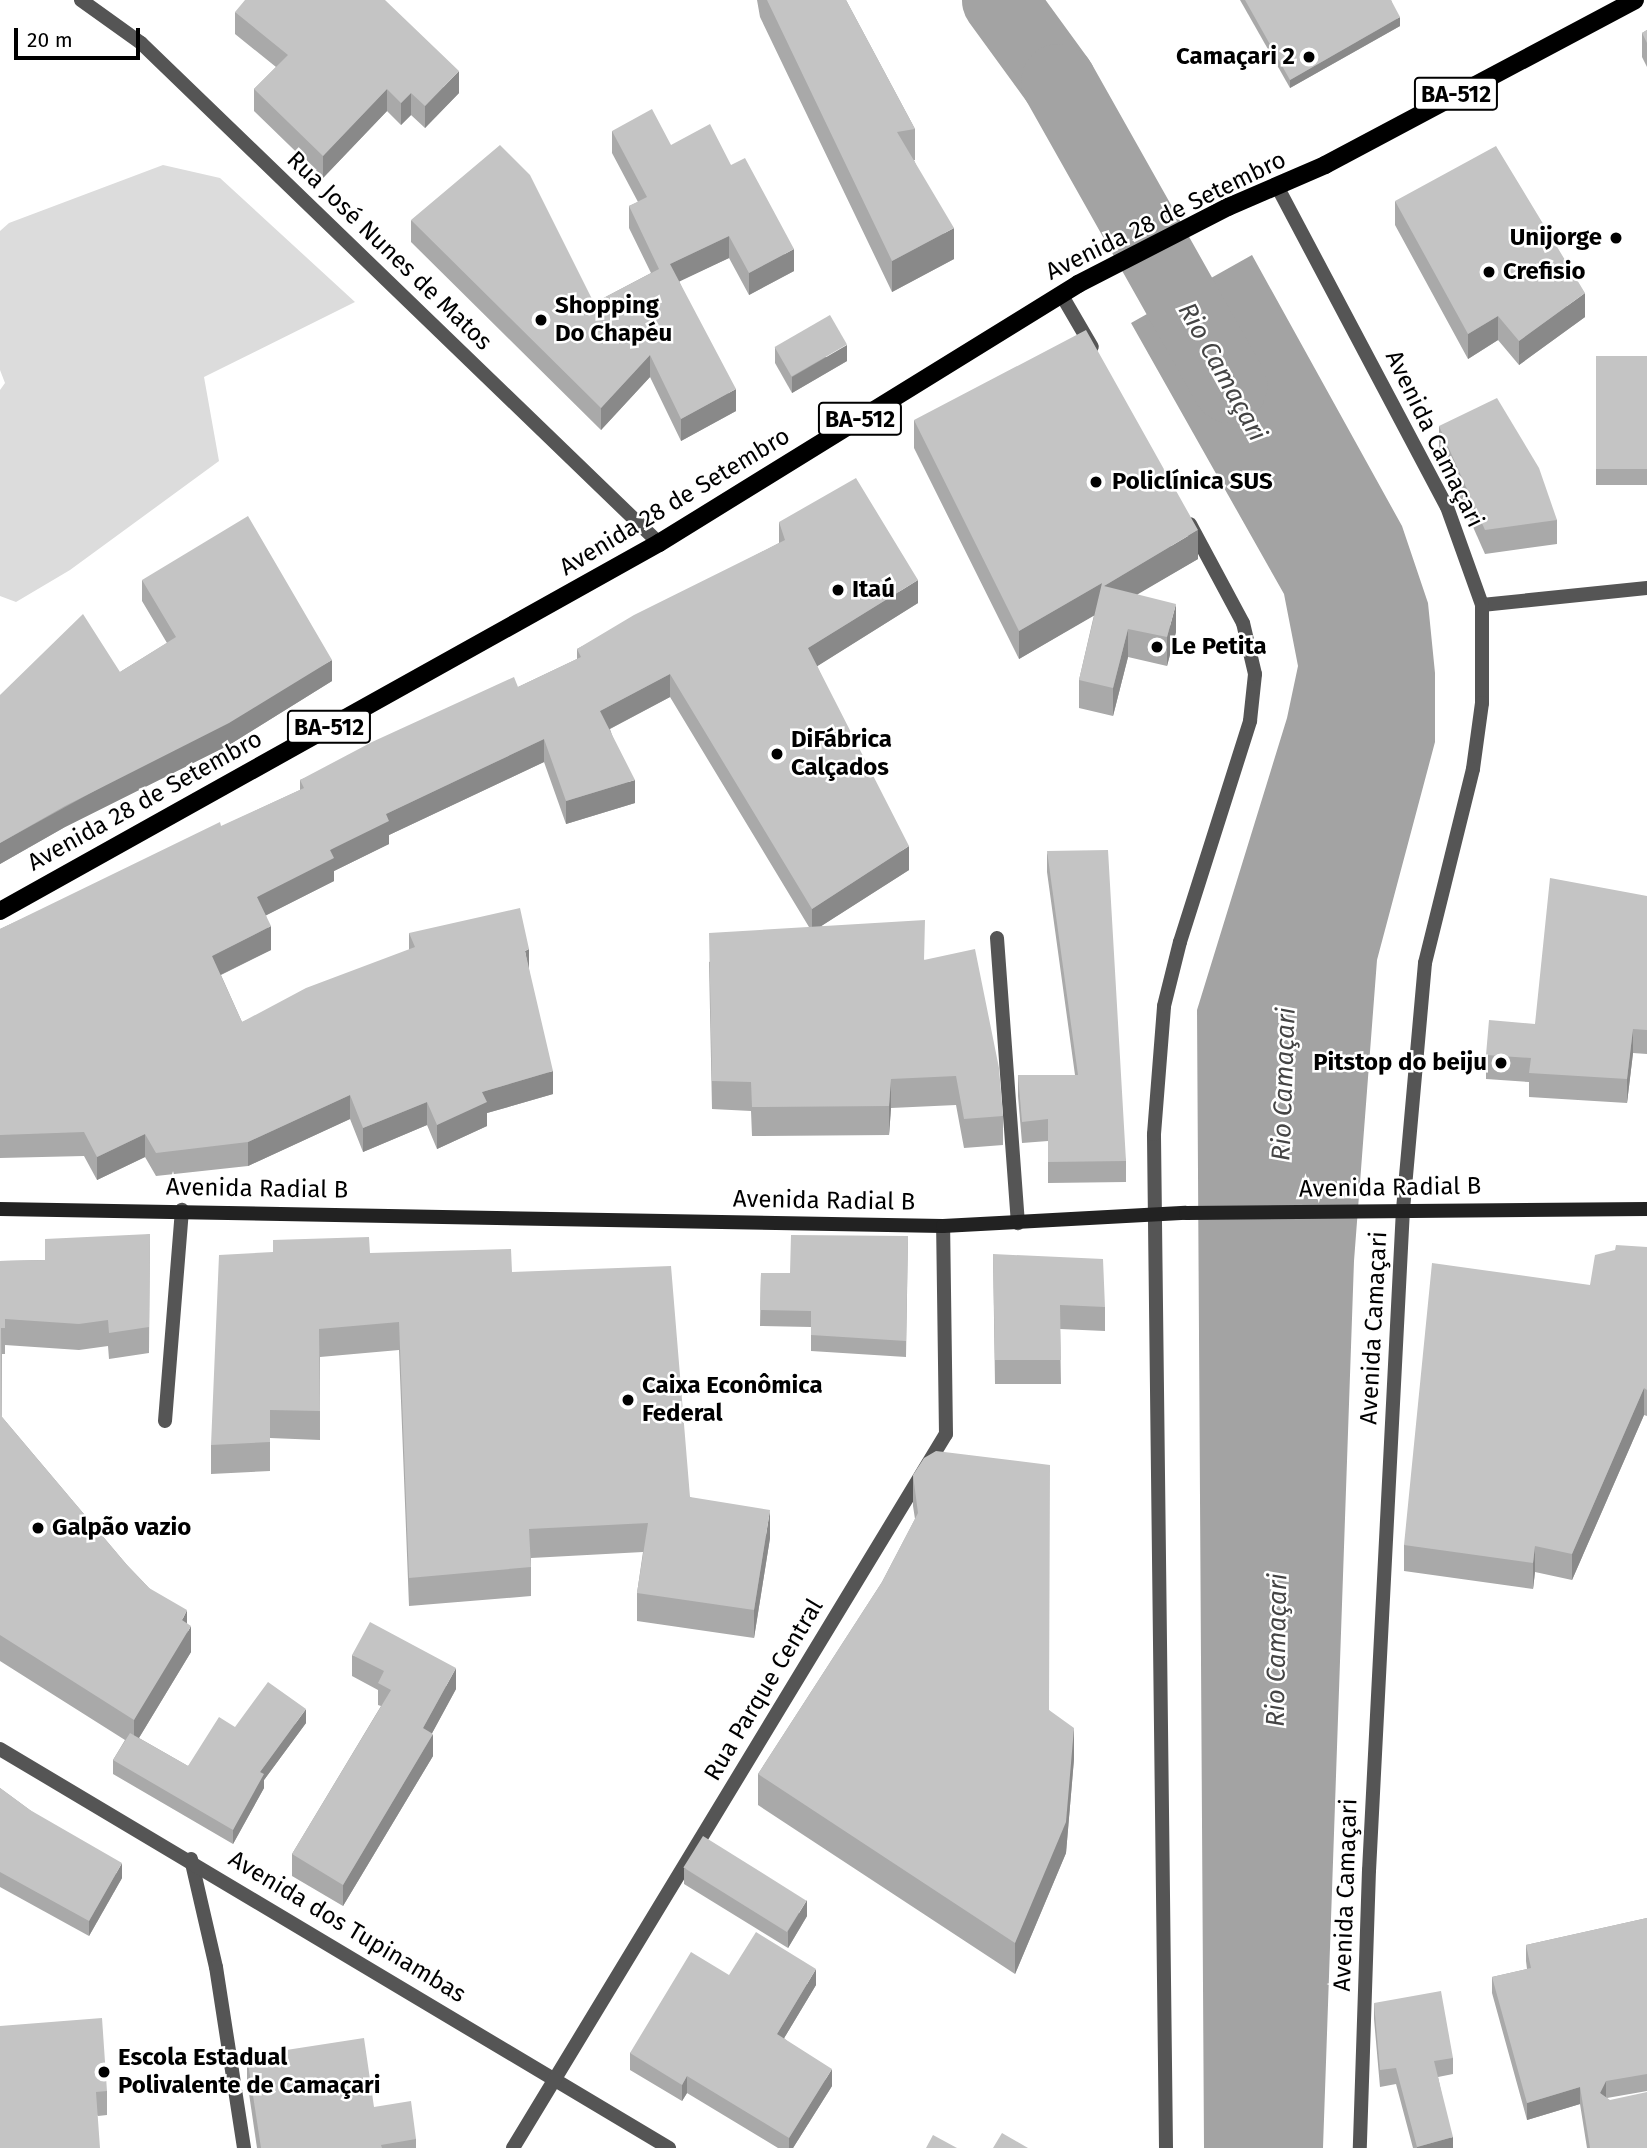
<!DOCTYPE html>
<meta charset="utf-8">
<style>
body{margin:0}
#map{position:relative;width:1647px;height:2148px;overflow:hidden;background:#fff;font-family:"Fira Sans",sans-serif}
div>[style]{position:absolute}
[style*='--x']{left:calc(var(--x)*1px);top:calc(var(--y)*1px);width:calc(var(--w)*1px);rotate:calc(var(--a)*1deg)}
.green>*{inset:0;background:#dcdcdc}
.water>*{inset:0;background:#a3a3a3}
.river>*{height:75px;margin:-37.5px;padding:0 37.5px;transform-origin:37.5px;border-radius:37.5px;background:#a3a3a3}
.service>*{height:14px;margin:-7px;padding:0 7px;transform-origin:7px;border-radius:7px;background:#555}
.minor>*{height:14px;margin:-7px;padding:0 7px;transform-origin:7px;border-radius:7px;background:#555}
.tertiary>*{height:14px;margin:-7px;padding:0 7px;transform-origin:7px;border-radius:7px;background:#555}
.secondary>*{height:14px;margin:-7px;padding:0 7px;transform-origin:7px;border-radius:7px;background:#222}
.primary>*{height:18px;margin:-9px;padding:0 9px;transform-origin:9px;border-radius:9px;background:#000}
.wall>*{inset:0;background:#a9a9a9;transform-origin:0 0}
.shaded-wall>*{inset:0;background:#898989}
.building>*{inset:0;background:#c4c4c4;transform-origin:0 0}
.dots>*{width:19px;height:19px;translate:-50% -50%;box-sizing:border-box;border:4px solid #fff;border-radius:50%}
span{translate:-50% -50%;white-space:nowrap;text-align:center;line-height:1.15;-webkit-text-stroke:5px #fff;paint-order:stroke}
.shield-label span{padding:2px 5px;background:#fff;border:2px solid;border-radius:5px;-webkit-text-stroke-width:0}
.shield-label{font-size:23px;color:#000;font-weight:700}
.poi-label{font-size:24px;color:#000;font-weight:700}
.right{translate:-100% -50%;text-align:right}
.left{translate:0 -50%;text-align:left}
.street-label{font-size:24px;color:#000}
.water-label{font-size:26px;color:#444;font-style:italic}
.scale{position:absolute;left:14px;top:28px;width:126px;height:32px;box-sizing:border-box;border:4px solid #000;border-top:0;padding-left:9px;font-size:21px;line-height:24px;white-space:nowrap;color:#000;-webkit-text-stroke:5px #fff;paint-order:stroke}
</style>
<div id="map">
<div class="green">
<div style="clip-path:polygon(163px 165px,220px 178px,355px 302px,204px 377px,219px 461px,70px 570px,16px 602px,0 596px,0 390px,5px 383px,0 370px,0 231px,9px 223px)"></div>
</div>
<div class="water">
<div style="clip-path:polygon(1252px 255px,1402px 526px,1428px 603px,1435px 673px,1435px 742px,1377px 960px,1354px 1261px,1323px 2148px,1204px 2148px,1197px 1010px,1287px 718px,1298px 666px,1284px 594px,1131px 323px)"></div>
</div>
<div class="river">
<div style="--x:999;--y:0;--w:100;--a:53.9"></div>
<div style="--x:1058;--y:81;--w:349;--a:60.6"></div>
</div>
<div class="service">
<div style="--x:997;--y:938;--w:286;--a:85.8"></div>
<div style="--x:165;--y:1421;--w:212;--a:-85.4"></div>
<div style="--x:191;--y:1859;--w:111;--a:77"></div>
<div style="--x:216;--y:1967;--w:183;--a:81.2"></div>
</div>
<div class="minor">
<div style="--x:1482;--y:605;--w:166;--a:-5.9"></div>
</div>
<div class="tertiary">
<div style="--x:81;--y:0;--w:74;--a:35.6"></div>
<div style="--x:141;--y:43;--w:720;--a:43.99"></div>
<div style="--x:1278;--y:188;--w:361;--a:62.1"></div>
<div style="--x:1447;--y:507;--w:104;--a:70.3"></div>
<div style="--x:1482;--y:605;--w:98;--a:90"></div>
<div style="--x:1482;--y:703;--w:67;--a:97.8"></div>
<div style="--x:1473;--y:769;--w:200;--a:103.9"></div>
<div style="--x:1425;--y:963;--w:247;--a:95.1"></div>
<div style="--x:1403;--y:1209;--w:662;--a:92.94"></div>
<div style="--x:1369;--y:1870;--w:278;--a:91.9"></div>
<div style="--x:1061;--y:294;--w:61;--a:59.7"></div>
<div style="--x:0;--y:1749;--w:779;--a:30.81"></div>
<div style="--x:513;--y:2148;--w:835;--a:-58.77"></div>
<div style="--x:946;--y:1434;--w:208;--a:-90.8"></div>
<div style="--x:1166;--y:2148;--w:1014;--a:-90.68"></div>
<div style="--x:1154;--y:1134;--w:128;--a:-85.5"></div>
<div style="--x:1164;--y:1006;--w:66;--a:-76"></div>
<div style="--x:1180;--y:942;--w:232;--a:-72.4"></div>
<div style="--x:1250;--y:721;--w:47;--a:-83.9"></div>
<div style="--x:1255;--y:674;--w:52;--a:-103.2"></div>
<div style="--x:1243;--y:623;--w:112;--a:-118.2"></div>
</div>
<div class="secondary">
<div style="--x:0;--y:1209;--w:943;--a:1.03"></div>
<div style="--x:943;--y:1226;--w:243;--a:-3.1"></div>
<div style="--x:1186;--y:1213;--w:461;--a:-0.5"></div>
</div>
<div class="primary">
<div style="--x:0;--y:911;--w:755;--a:-29.18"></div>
<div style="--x:659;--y:543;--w:493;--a:-31.7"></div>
<div style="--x:1078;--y:284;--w:169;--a:-27.2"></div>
<div style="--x:1228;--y:207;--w:106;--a:-23.4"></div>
<div style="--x:1325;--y:165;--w:351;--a:-28"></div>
</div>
<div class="wall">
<div style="clip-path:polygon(757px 0,846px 0,915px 129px,915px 160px,914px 160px,954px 259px,892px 292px,760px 17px)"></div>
<div style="clip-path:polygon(1240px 0,1391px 0,1400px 26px,1290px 88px)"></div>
<div style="clip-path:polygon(235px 12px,459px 93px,425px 128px,411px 115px,401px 125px,387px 111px,323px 178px,254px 111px,254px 89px,276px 67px,235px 34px)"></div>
<div style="clip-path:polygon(1647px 30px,1647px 67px,1642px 57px,1642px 33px)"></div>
<div style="clip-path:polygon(612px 131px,671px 145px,731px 165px,794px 271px,749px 295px,729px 258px,679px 281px,736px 411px,681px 441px,650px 377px,601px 430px,411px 242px,411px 220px,594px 303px,651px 273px,629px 228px,629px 206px,638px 202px,612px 153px)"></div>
<div style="clip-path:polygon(1395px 201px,1585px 317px,1519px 365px,1498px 340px,1468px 359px,1395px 225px)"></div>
<div style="clip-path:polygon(775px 347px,847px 361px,792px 393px,775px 363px)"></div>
<div style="left:1647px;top:356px;width:129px;height:51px;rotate:90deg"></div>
<div style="clip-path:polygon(914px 420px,1198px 559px,1137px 594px,1176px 632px,1167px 666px,1128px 657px,1113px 716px,1079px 708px,1079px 680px,1094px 615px,1019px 659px,914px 448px)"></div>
<div style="clip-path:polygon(1439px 426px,1557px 520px,1557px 544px,1485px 554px,1439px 450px)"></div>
<div style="clip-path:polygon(779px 522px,918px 603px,817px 666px,909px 870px,821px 926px,925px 960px,1003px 1116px,1003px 1145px,964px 1148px,956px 1105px,891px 1108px,889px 1135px,752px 1136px,751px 1111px,712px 1109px,709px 962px,809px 927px,670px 697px,610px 729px,635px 803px,566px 824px,544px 762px,389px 835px,389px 844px,334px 871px,334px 881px,266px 915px,271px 950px,221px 975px,242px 1022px,409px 950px,409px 933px,529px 970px,553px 1094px,487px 1113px,487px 1126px,437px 1149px,427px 1125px,363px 1152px,350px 1119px,248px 1166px,156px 1176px,145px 1157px,97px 1180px,84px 1156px,0 1158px,0 929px,300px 790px,300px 780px,518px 687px,577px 659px,577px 649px,779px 543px)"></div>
<div style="clip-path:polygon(142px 580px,332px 681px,229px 745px,65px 827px,0 864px,0 695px,120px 672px,167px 643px,142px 601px)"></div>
<div style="clip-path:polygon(1047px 851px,1126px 1161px,1126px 1182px,1048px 1183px,1048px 1141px,1022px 1143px,1018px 1096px,1018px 1075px,1075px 1075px,1047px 872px)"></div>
<div style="clip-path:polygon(1647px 896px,1647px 1054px,1633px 1053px,1627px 1103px,1529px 1097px,1529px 1082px,1486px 1079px,1486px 1055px,1535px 1024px)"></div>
<div style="clip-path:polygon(150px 1234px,149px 1353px,109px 1359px,108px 1346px,79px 1350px,5px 1345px,5px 1354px,2px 1354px,2px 1417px,127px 1565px,149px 1588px,187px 1623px,191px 1652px,139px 1738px,188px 1766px,235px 1727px,306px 1723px,264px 1780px,264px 1788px,233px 1844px,113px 1774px,113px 1760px,125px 1740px,0 1661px,0 1261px,45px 1260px)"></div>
<div style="clip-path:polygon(908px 1236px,906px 1357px,811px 1351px,811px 1327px,760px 1326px,761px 1273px,790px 1273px)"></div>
<div style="clip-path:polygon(1647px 1247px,1647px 1416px,1644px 1415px,1572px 1580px,1535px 1572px,1533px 1589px,1404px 1571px,1404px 1545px,1590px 1285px)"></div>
<div style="clip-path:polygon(370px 1253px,512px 1272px,690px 1497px,770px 1538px,754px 1638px,637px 1621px,637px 1593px,643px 1552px,531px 1558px,531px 1596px,409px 1606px,399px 1350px,320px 1357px,320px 1440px,270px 1438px,270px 1471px,211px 1474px,211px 1445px)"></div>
<div style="clip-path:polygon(993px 1254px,1105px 1307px,1105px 1331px,1060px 1329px,1061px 1384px,995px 1384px)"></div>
<div style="clip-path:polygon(913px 1475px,1049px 1710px,1074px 1759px,1066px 1853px,1015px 1974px,758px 1805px,758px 1774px,882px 1582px,915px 1519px,913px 1506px)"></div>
<div style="clip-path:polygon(352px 1655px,456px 1689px,432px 1733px,433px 1756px,343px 1906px,292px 1876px,292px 1854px,381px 1706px,378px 1705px,378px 1690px,352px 1676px)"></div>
<div style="clip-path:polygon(0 1788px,122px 1878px,89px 1936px,0 1887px)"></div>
<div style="clip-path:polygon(684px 1868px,807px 1916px,788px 1948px,684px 1884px)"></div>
<div style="clip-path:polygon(1647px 1918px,1647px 2091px,1607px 2098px,1647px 2148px,1587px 2148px,1580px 2104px,1527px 2120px,1492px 1993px,1492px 1977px,1527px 1969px,1526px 1961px,1526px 1945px)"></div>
<div style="clip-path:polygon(729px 1975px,816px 1985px,784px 2038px,832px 2086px,793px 2148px,778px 2148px,687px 2093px,682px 2101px,630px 2070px,630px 2053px)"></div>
<div style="clip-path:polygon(1374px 2003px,1453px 2058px,1453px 2074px,1438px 2077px,1453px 2148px,1413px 2148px,1396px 2084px,1380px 2087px,1374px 2019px)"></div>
<div style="clip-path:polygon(0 2026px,107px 2091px,107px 2115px,98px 2116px)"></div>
<div style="clip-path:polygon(247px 2056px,374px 2107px,416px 2139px,416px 2148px,257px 2148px,247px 2080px)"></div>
</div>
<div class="shaded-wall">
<div style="clip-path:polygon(1400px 17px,1400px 26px,1290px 88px,1290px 80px)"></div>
<div style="clip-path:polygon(459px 71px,459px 93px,425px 128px,425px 106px)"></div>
<div style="clip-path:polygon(387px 89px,387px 111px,323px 178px,323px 156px)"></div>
<div style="clip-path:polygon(411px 93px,411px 115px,401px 125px,401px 103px)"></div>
<div style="clip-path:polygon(954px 228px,954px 259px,892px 292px,892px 261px)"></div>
<div style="clip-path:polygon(729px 236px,729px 258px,670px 286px,670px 264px)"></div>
<div style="clip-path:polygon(794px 249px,794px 271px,749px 295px,749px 273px)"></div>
<div style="clip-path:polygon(1585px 293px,1585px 317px,1519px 365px,1519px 341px)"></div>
<div style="clip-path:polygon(1498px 316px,1498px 340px,1468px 359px,1468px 334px)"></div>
<div style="clip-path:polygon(847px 345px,847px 361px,792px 393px,792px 377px)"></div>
<div style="clip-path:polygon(650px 355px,650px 377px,601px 430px,601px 408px)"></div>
<div style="clip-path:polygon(736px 389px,736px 411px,681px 441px,681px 419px)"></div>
<div style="clip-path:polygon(1198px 530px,1198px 559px,1104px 614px,1104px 586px)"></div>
<div style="clip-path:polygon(918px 580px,918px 603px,808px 672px,808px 648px)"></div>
<div style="clip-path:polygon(1102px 583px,1102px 611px,1019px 659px,1019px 631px)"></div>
<div style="clip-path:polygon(1176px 604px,1176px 632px,1167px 666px,1167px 637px)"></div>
<div style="clip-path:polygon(1128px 629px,1128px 657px,1113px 716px,1113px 688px)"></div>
<div style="clip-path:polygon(332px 660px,332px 681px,229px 745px,65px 827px,0 864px,0 843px)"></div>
<div style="clip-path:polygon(670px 674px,670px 697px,600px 734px,600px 711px)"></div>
<div style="clip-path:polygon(544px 739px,544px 762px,389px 835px,389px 844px,334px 871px,334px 881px,257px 920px,257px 897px,386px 814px)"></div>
<div style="clip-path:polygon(635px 780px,635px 803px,566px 824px,566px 801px)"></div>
<div style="clip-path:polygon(909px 846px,909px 870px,812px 932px,812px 909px)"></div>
<div style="clip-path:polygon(271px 926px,271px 950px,212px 979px,212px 956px)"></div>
<div style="clip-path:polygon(529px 949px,529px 973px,525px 951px)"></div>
<div style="clip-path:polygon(1633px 1029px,1633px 1053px,1627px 1103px,1627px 1079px)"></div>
<div style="clip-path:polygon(553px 1071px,553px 1094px,487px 1113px,487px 1126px,437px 1149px,437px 1125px,482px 1092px)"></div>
<div style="clip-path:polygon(891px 1079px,891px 1108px,889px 1135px,889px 1106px)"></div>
<div style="clip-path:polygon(350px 1095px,350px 1119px,248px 1166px,248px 1142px)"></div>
<div style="clip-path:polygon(427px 1102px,427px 1125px,363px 1152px,363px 1128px)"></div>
<div style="clip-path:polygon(145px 1134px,145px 1157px,97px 1180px,97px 1157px)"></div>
<div style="clip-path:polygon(1644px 1388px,1644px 1415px,1572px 1580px,1572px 1554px)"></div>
<div style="clip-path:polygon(770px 1510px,770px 1538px,754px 1638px,754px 1610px)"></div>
<div style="clip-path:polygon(1535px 1546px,1535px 1572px,1533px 1589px,1533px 1563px)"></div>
<div style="clip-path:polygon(187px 1610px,187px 1633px,191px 1626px,191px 1652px,134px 1746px,134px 1720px)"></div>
<div style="clip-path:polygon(456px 1668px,456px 1689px,423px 1750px,423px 1728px)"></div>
<div style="clip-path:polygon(306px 1709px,306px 1723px,264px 1780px,264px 1788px,233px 1844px,233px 1830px,260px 1772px)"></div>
<div style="clip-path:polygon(1074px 1728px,1074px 1759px,1066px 1853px,1015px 1974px,1015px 1943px)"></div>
<div style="clip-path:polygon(433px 1734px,433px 1756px,343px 1906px,343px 1885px)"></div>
<div style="clip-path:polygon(122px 1863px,122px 1878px,89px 1936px,89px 1921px)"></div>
<div style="clip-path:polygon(807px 1900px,807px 1916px,788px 1948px,788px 1931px)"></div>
<div style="clip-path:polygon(816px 1969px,816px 1985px,777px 2050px,777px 2034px)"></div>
<div style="clip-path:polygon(832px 2069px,832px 2086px,793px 2148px,789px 2148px,789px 2138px)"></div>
<div style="clip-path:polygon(687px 2076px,687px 2093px,682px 2101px,682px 2085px)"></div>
<div style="clip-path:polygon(1606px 2081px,1606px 2098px,1600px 2093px)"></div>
<div style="clip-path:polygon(1580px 2087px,1580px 2104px,1527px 2120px,1527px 2103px)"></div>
<div style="clip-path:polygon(1453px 2137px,1453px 2148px,1417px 2148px,1417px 2147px)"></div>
</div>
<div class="building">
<div style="clip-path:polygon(245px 0,385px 0,459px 71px,425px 106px,411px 93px,401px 103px,387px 89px,323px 156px,254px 89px,288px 55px,235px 12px)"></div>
<div style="clip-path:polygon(767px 0,846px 0,915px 129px,897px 132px,954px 228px,892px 261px)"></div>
<div style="clip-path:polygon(1245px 0,1391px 0,1400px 17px,1290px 80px)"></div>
<div style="clip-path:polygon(1647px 30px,1647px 43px,1642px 33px)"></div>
<div style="clip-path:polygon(652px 109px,671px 145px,710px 124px,731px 165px,745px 158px,794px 249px,749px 273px,729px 236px,670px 264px,736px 389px,681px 419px,650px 355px,601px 408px,411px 220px,500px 145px,530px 175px,594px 303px,659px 269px,629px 206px,647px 197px,612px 131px)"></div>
<div style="clip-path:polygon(1496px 146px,1585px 293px,1519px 341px,1498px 316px,1468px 334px,1395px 201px)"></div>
<div style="left:830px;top:315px;width:34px;height:64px;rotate:60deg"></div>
<div style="clip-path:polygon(1086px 330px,1198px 530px,1104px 586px,1176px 604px,1167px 637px,1128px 629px,1113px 688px,1079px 680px,1102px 583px,1019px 631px,914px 420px)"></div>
<div style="left:1647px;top:356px;width:113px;height:51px;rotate:90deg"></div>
<div style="clip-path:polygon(1497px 398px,1539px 468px,1557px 520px,1485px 530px,1439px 426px)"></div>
<div style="clip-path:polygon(856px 478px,918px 580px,808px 648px,909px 846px,812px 909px,670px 674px,600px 711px,635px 780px,566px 801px,544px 739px,386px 814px,389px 821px,330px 850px,334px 858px,257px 897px,271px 926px,212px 956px,242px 1022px,306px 988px,415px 947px,409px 933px,520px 908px,529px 949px,525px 951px,553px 1071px,482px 1092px,487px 1102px,437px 1125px,427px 1102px,363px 1128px,350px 1095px,248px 1142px,156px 1153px,145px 1134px,97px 1157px,84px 1132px,0 1135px,0 929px,220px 822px,221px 826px,304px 788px,300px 780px,372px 742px,514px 677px,518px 687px,581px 657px,577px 649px,634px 615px,785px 540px,779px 522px)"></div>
<div style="clip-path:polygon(248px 516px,332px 660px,229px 723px,65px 806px,0 843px,0 695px,83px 614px,120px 672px,176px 637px,142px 580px)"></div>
<div style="clip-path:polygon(1108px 850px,1126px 1161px,1048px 1162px,1048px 1119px,1022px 1122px,1018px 1075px,1078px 1075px,1047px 851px)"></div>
<div style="clip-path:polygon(1550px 878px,1647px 896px,1647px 1030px,1633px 1029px,1627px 1079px,1529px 1073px,1531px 1058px,1486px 1055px,1489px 1020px,1535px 1024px)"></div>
<div style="clip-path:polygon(925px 920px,924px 960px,975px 949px,999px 1068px,1003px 1116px,964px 1119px,956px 1076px,891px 1079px,889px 1106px,752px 1107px,751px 1082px,712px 1081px,709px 933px)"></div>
<div style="clip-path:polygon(150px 1234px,149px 1327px,109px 1333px,108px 1320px,79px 1324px,5px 1319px,5px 1328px,1px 1328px,2px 1417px,127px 1565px,149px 1588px,187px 1610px,182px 1620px,191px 1626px,134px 1720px,0 1635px,0 1261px,45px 1260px,45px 1239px)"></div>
<div style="clip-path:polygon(791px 1235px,908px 1236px,906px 1341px,811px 1335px,811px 1311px,760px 1310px,761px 1273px,790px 1273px)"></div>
<div style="clip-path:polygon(369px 1237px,370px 1253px,511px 1249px,512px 1272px,671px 1266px,690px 1497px,770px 1510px,754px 1610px,637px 1593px,648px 1523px,529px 1529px,531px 1567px,409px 1578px,399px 1322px,319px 1329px,320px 1411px,270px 1410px,270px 1442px,211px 1445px,219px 1255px,273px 1252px,273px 1240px)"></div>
<div style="clip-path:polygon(1616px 1245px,1647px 1247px,1647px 1390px,1644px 1388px,1572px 1554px,1535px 1546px,1533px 1563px,1404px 1545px,1432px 1263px,1590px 1285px,1595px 1255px,1615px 1250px)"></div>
<div style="clip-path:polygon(993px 1254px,1103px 1259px,1105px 1307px,1060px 1305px,1061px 1360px,995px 1360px)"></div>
<div style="clip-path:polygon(936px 1451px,1050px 1465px,1049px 1710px,1074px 1728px,1066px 1822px,1015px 1943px,758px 1774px,882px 1582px,918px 1513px,913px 1475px,924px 1458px)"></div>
<div style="clip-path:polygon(370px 1622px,456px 1668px,423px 1728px,433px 1734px,343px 1885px,292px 1854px,391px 1690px,378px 1683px,384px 1671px,352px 1655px)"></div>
<div style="clip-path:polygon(268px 1682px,306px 1709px,260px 1772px,264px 1774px,233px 1830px,113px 1760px,130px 1733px,188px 1766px,219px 1717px,235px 1727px)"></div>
<div style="clip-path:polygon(0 1788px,30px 1810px,122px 1863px,89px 1921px,0 1872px)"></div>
<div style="left:703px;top:1836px;width:122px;height:37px;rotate:32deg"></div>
<div style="clip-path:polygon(1647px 1918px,1647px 2074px,1606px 2081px,1600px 2093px,1610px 2100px,1647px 2092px,1647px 2148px,1590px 2148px,1580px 2087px,1527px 2103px,1492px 1977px,1531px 1968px,1526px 1945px)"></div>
<div style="clip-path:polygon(756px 1932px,816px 1969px,777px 2034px,832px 2069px,789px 2138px,687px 2076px,682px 2085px,630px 2053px,691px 1952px,729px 1975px)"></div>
<div style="clip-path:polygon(1441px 1991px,1453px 2058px,1434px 2061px,1453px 2137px,1417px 2147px,1396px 2068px,1380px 2070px,1374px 2003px)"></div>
<div style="clip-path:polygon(102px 2018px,107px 2091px,96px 2092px,100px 2148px,0 2148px,0 2026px)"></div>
<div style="clip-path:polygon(364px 2038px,374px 2107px,411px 2101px,416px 2139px,381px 2145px,382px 2148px,261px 2148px,247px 2056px)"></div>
<div style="clip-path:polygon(1002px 2133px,1028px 2148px,993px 2148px)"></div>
<div style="clip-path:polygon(933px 2135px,957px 2148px,926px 2148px)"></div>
</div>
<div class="dots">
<div style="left:1309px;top:57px;background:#000"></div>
<div style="left:1616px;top:238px;background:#000"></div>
<div style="left:1489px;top:272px;background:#000"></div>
<div style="left:541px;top:320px;background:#000"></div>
<div style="left:1096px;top:482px;background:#000"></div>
<div style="left:838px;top:590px;background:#000"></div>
<div style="left:1157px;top:647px;background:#000"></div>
<div style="left:777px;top:754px;background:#000"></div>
<div style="left:1501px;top:1063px;background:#000"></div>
<div style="left:628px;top:1400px;background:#000"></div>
<div style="left:38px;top:1528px;background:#000"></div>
<div style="left:104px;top:2072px;background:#000"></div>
</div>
<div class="shield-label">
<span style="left:1456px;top:94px">BA-512</span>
<span style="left:860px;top:419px">BA-512</span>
<span style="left:329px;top:727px">BA-512</span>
</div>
<div class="poi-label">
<span class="right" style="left:1295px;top:57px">Camaçari 2</span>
<span class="right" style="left:1602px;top:238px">Unijorge</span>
<span class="left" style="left:1503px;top:272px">Crefisio</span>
<span class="left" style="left:555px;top:320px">Shopping<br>Do Chapéu</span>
<span class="left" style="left:1112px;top:482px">Policlínica SUS</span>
<span class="left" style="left:852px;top:590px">Itaú</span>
<span class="left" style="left:1171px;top:647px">Le Petita</span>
<span class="left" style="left:791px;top:754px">DiFábrica<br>Calçados</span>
<span class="right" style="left:1487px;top:1063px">Pitstop do beiju</span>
<span class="left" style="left:642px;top:1400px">Caixa Econômica<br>Federal</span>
<span class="left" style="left:52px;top:1528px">Galpão vazio</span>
<span class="left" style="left:118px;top:2072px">Escola Estadual<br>Polivalente de Camaçari</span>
</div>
<div class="street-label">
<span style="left:1166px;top:216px;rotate:-26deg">Avenida 28 de Setembro</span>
<span style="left:389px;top:251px;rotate:44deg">Rua José Nunes de Matos</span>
<span style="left:1434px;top:439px;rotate:64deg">Avenida Camaçari</span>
<span style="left:675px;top:502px;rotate:-31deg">Avenida 28 de Setembro</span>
<span style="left:145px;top:801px;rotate:-29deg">Avenida 28 de Setembro</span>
<span style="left:1390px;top:1188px;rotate:-1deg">Avenida Radial B</span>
<span style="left:257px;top:1189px;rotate:1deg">Avenida Radial B</span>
<span style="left:824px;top:1201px;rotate:1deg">Avenida Radial B</span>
<span style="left:1374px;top:1328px;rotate:-87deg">Avenida Camaçari</span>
<span style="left:764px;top:1690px;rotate:-59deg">Rua Parque Central</span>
<span style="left:1346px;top:1895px;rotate:-88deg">Avenida Camaçari</span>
<span style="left:347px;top:1927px;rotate:31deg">Avenida dos Tupinambas</span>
</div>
<div class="water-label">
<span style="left:1222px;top:372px;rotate:61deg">Rio Camaçari</span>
<span style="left:1284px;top:1084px;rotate:-88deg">Rio Camaçari</span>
<span style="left:1277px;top:1650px;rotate:-89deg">Rio Camaçari</span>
</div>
<div class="scale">20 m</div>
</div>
